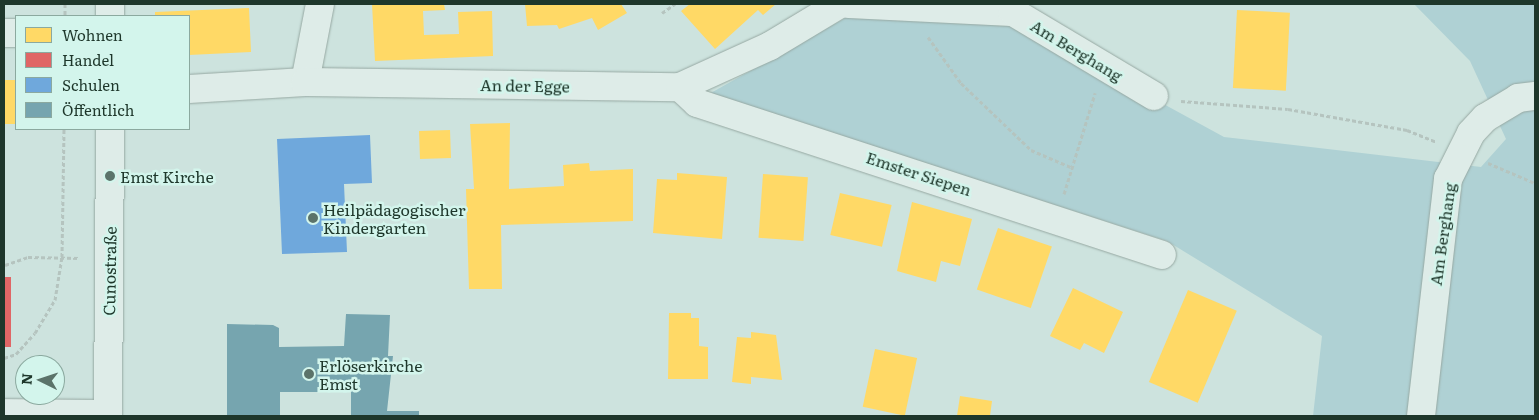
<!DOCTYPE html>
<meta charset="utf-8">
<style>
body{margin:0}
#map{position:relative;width:1539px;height:420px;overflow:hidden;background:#cde3de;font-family:Literata,serif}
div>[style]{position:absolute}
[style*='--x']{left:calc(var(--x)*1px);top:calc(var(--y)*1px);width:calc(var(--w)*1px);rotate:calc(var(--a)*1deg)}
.green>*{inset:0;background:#afd1d4}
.homes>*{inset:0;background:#ffd966;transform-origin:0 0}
.shops>*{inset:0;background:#e06666;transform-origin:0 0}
.schools>*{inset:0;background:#6fa8dc}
.public>*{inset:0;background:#76a5af}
.path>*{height:3px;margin-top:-1.5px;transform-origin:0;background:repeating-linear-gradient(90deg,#b5c4bf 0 4px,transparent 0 6.5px)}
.roads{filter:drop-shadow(0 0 1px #96a8a2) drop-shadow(0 0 1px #96a8a2)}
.minor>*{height:28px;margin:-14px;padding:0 14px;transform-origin:14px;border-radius:14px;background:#deece8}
.dots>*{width:14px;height:14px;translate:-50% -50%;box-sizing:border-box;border:2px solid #d3f5ec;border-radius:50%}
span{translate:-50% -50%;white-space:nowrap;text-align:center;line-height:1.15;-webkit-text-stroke:5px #d3f5ec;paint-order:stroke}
.street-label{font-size:16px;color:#1e372b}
.poi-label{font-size:16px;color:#1e372b}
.left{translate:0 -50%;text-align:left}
.frame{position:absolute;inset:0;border:5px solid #1e372b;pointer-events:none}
.legend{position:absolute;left:15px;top:15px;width:175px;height:115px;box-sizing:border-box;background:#d3f5ec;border:1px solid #8ba99f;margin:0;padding:6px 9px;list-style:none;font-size:15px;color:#1e372b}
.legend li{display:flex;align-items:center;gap:10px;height:25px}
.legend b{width:25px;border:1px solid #8ba99f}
.north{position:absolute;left:15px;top:355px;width:50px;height:50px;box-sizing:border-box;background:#d3f5ec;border:1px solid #8ba99f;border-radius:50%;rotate:274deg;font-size:14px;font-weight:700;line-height:20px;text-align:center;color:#1e372b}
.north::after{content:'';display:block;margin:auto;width:18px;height:22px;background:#5b736a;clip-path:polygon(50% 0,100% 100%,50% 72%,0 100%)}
</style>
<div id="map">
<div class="green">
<div style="clip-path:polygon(1414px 4px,1535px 4px,1535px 416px,1313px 416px,1322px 336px,1167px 241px,709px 94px,847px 17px,1004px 17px,1224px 137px,1481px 167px,1506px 139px,1470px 61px)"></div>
</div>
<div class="homes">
<div style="clip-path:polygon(372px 4px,444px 4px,445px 10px,423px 11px,424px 35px,459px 34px,458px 12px,492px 11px,493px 56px,375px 61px)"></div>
<div style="clip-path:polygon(525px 4px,621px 4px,627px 13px,598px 30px,592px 18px,559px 29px,557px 25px,527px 26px)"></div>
<div style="clip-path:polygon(690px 4px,776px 4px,763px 15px,758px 10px,715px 49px,681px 11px)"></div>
<div style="clip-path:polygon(249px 8px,251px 52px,189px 55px,189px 16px,155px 16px,155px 12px)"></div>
<div style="left:1237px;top:10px;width:53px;height:78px;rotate:3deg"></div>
<div style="left:4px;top:80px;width:12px;height:44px"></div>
<div style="clip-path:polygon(510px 123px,509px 189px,564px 186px,563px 165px,589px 163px,590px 171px,633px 169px,633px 221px,501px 225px,502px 289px,469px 289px,466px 189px,474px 189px,470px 124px)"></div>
<div style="left:450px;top:130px;width:28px;height:31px;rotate:88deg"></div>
<div style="clip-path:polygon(677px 173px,727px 177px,722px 239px,653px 233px,657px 179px,677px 180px)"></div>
<div style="left:763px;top:174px;width:45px;height:64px;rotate:4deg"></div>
<div style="left:840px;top:193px;width:53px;height:43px;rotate:13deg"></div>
<div style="clip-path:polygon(912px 202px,972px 219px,960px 266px,941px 261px,936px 282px,897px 271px)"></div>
<div style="left:998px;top:228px;width:57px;height:65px;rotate:19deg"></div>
<div style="clip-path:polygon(1073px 288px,1123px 312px,1104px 353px,1084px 343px,1080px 350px,1050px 336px)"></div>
<div style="left:1188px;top:290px;width:53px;height:100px;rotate:23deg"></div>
<div style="clip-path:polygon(669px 313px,691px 313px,691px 318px,699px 318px,699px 346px,708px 347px,708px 379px,668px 379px)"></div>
<div style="clip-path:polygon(751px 332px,776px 335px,782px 380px,751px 377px,751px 384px,732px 382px,737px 337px,751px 338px)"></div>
<div style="left:875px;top:349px;width:43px;height:59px;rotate:12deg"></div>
<div style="clip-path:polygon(960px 396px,992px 401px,990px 416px,957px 416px)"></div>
</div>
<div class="shops">
<div style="left:4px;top:277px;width:7px;height:70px"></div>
</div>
<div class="schools">
<div style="clip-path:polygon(370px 135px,372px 183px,344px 184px,347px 252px,282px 254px,277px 139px)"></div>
</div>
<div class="public">
<div style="clip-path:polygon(346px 314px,390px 315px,388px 356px,393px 356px,387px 411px,419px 411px,419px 416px,351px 416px,351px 392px,280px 392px,280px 416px,227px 416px,227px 324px,273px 325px,279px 328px,279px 347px,344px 346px)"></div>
</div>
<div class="path">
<div style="--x:65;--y:4;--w:12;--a:90"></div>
<div style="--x:662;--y:13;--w:16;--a:-35"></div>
<div style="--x:928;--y:37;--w:57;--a:54.3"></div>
<div style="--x:961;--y:83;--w:97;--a:43.7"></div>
<div style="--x:1031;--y:150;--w:46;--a:23.2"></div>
<div style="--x:1181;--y:101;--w:107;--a:4.3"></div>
<div style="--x:1288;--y:109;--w:121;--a:10"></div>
<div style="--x:1407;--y:130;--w:31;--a:22"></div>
<div style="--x:1488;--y:163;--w:51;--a:23.1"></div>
<div style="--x:1064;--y:194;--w:106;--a:-72.9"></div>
<div style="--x:5;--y:265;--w:24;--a:-19"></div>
<div style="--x:28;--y:257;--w:52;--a:1.1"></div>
<div style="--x:4;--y:358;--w:13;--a:-18"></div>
<div style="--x:16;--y:354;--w:28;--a:-48"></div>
<div style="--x:35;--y:333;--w:39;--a:-59"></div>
<div style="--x:55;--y:300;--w:44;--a:-80.8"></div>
<div style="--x:62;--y:257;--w:128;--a:-89.1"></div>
</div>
<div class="roads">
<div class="minor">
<div style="--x:110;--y:4;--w:12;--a:90"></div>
<div style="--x:848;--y:4;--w:165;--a:2.8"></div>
<div style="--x:1013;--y:12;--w:164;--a:30.8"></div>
<div style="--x:4;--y:33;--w:12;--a:0"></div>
<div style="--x:305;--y:82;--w:79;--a:-79.1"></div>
<div style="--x:680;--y:87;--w:23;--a:43"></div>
<div style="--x:697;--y:103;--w:489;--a:18.1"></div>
<div style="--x:189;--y:89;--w:116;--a:-3.5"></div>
<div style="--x:305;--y:82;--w:375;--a:0.8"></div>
<div style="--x:680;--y:87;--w:99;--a:-24.5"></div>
<div style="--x:770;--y:46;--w:82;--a:-31"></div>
<div style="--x:4;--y:413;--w:104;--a:0.6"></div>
<div style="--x:108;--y:416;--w:287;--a:-89.6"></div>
<div style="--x:1421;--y:416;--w:239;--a:-83.5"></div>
<div style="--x:1448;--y:179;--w:51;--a:-63.4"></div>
<div style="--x:1471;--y:133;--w:21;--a:-47"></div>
<div style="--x:1485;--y:118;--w:39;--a:-31"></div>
<div style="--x:1518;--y:98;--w:17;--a:-7"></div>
</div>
</div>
<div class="dots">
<div style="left:110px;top:176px;background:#5b736a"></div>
<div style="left:313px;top:218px;background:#5b736a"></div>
<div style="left:309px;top:374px;background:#5b736a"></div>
</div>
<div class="street-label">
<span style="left:1077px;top:50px;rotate:31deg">Am Berghang</span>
<span style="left:525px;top:85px;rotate:1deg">An der Egge</span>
<span style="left:919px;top:173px;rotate:18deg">Emster Siepen</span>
<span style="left:1442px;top:234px;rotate:-82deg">Am Berghang</span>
<span style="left:109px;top:271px;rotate:-89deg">Cunostraße</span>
</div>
<div class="poi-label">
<span class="left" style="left:120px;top:176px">Emst Kirche</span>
<span class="left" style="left:323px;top:218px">Heilpädagogischer<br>Kindergarten</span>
<span class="left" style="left:319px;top:374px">Erlöserkirche<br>Emst</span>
</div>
<div class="frame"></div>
<ul class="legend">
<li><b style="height:14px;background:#ffd966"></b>Wohnen</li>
<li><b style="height:14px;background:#e06666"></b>Handel</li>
<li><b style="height:14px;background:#6fa8dc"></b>Schulen</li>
<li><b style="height:14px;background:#76a5af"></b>Öffentlich</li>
</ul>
<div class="north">N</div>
</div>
